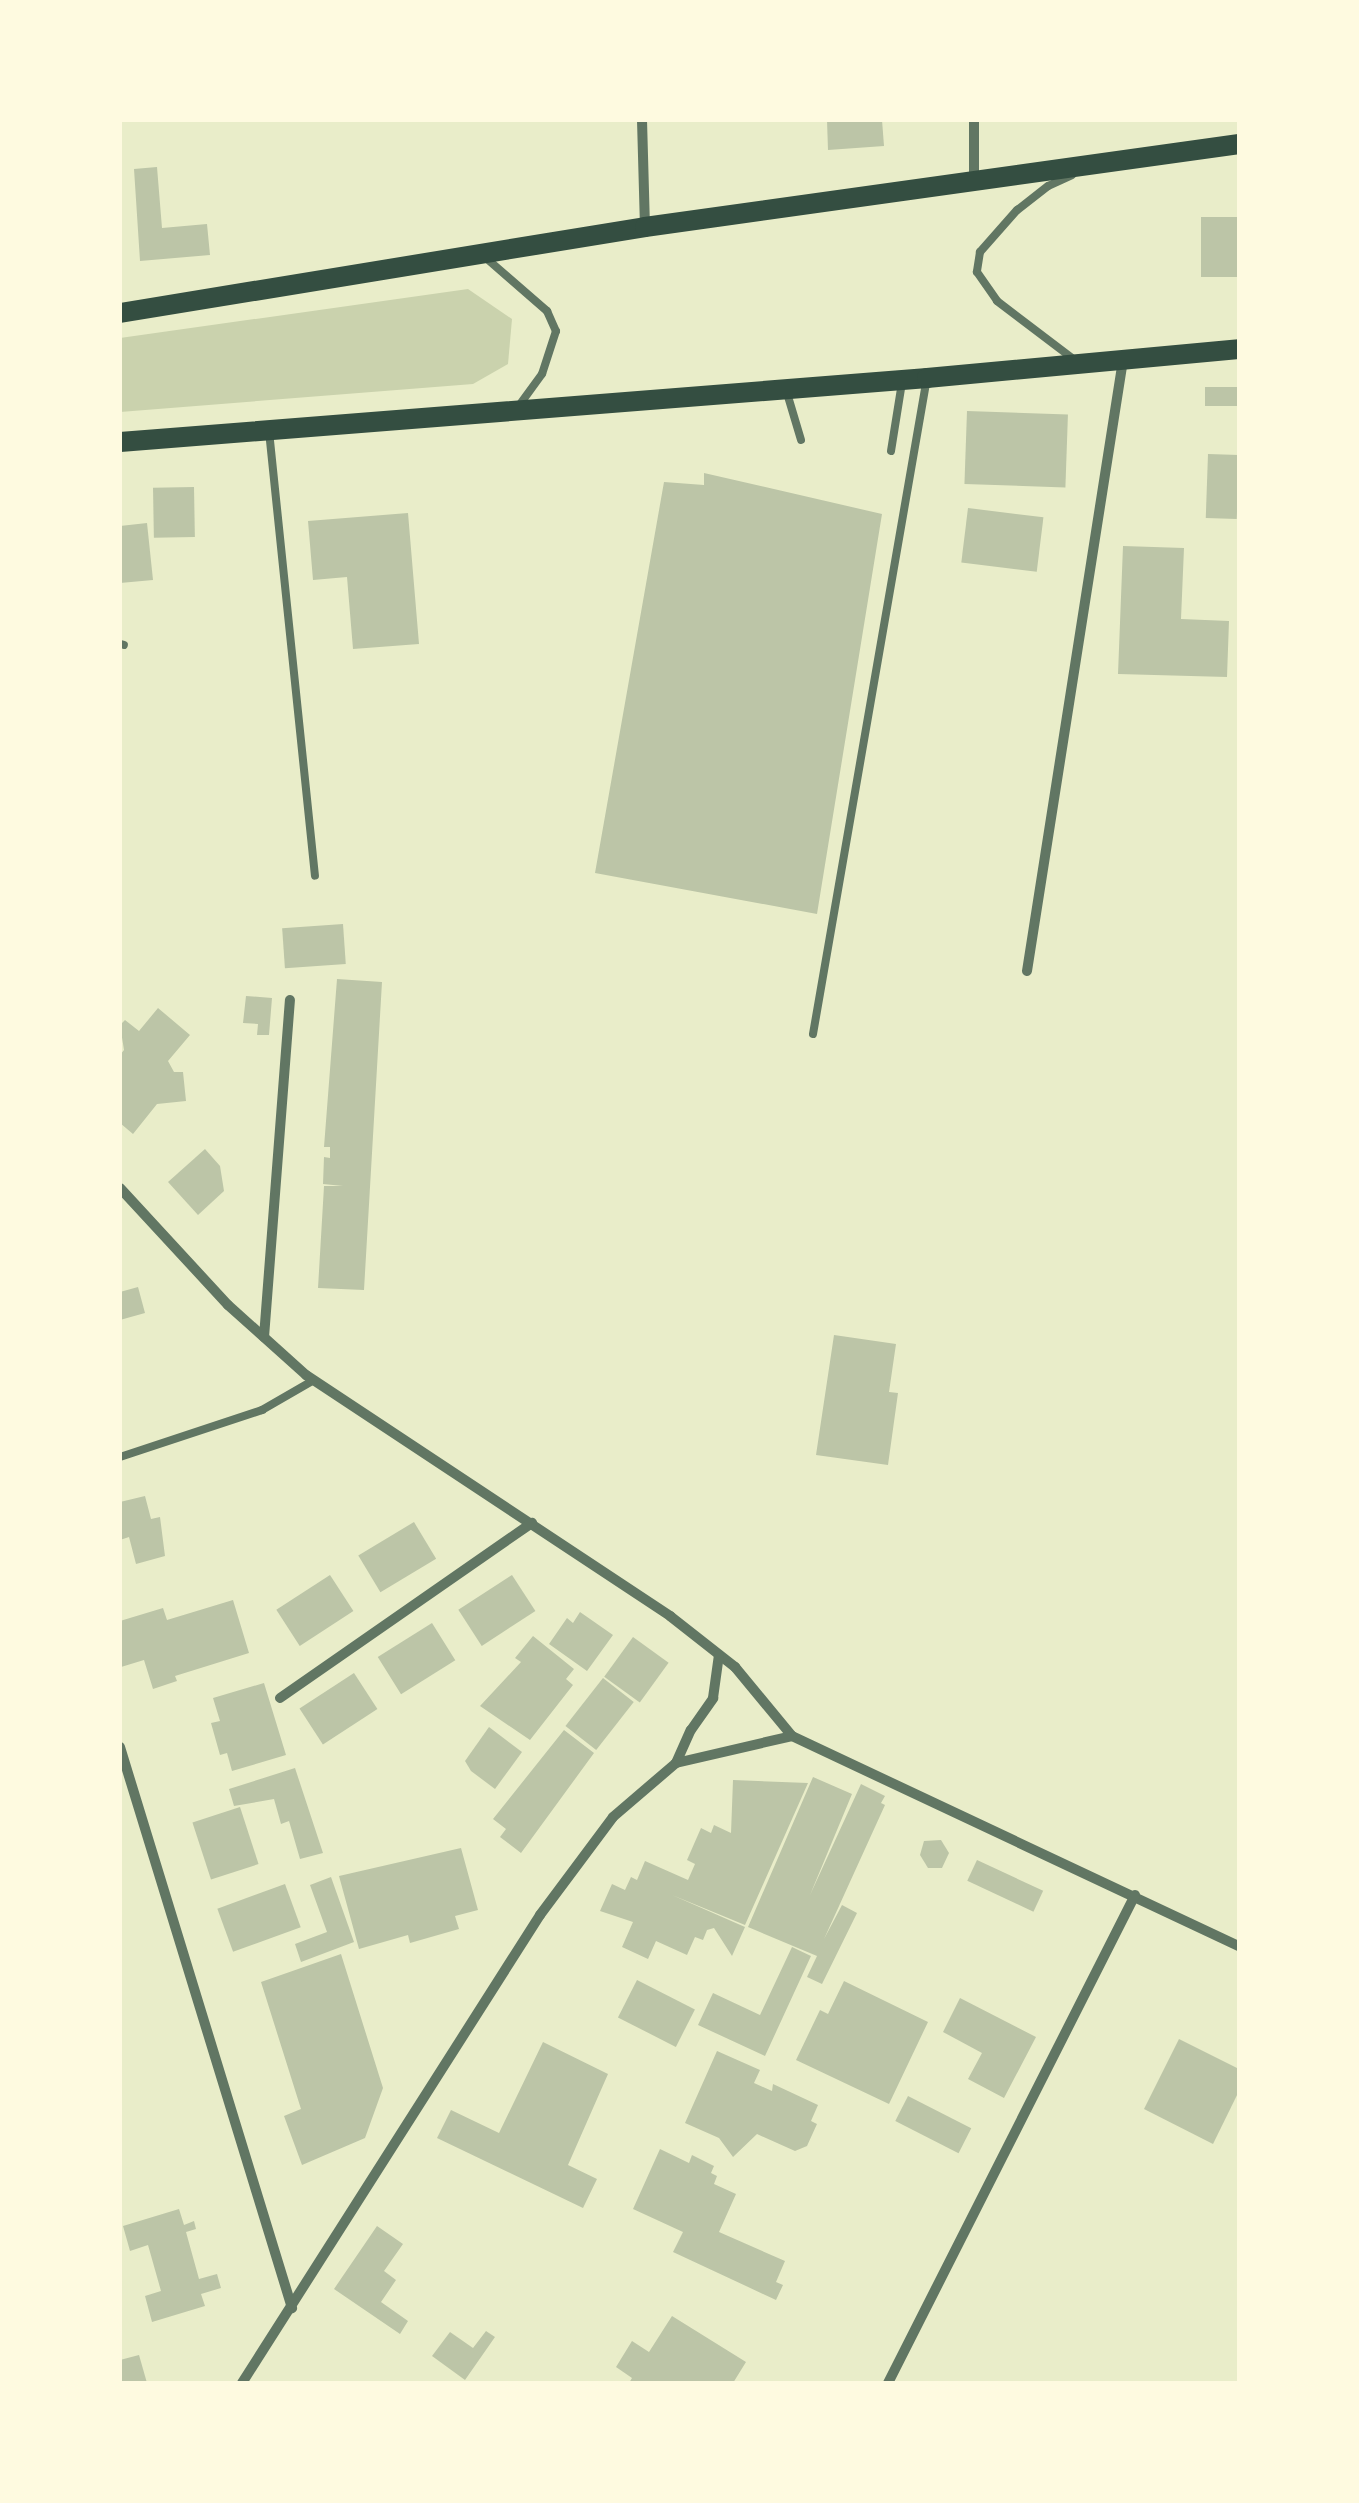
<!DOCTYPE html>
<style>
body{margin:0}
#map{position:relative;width:1359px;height:2503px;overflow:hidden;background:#e9edc9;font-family:"Fira Sans Condensed",sans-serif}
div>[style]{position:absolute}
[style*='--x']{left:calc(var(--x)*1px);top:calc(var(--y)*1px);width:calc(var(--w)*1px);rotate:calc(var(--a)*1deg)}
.green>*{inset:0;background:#cad2ad}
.building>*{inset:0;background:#bcc5a7;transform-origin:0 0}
.service>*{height:8px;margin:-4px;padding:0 4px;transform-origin:4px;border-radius:4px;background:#617663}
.minor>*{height:10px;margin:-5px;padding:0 5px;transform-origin:5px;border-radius:5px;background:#617663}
.secondary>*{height:20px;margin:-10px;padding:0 10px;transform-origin:10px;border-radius:10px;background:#344e41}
span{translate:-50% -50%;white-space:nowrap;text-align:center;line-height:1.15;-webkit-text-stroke:10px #fefae0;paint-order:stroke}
.frame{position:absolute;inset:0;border:122px solid #fefae0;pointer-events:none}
</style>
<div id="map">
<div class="green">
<div style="clip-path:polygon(468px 289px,512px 319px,508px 364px,473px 384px,120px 412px,120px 338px)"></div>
</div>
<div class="building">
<div style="clip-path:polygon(827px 120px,882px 120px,884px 146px,828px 150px)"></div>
<div style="clip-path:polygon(157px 167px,162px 228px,207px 224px,210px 255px,140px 261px,134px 169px)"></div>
<div style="left:1239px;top:217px;width:60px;height:38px;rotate:90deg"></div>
<div style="left:1239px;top:387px;width:19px;height:34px;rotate:90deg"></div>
<div style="left:967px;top:411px;width:101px;height:73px;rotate:2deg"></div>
<div style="left:1208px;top:454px;width:31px;height:64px;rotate:2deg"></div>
<div style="clip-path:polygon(704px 473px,882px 514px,817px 914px,595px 873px,664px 482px,704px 485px)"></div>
<div style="left:194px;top:487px;width:50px;height:41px;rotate:89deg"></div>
<div style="left:968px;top:508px;width:76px;height:55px;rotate:7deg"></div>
<div style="clip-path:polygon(408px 513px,419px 644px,353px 649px,347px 577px,313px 580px,308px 521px)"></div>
<div style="clip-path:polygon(147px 523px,153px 580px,120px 583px,120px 526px)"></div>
<div style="clip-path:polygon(1123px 546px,1184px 548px,1181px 619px,1229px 621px,1227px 677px,1118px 674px)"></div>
<div style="left:343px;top:924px;width:40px;height:61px;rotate:86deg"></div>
<div style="clip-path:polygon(337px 979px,382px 982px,364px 1290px,318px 1288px,324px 1186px,343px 1186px,323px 1184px,324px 1157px,330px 1158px,330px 1147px,324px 1147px)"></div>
<div style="clip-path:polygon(246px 996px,272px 998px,269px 1035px,257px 1035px,258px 1024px,243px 1023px)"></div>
<div style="clip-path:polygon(158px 1008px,190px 1035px,168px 1061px,174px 1072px,183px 1072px,186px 1101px,157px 1104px,133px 1134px,120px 1123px,120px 1055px,124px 1050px,120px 1025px,125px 1020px,139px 1031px)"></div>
<div style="clip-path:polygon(205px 1149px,220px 1166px,224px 1191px,198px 1215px,168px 1182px)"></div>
<div style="clip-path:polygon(138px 1287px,145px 1313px,120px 1320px,120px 1292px)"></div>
<div style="clip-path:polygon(834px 1335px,896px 1344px,889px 1392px,898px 1393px,888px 1465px,816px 1455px)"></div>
<div style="clip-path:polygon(145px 1496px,151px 1519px,160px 1517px,165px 1556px,136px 1564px,129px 1537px,120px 1540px,120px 1502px)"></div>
<div style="left:414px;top:1522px;width:43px;height:65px;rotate:59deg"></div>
<div style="left:330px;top:1575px;width:43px;height:64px;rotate:57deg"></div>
<div style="left:512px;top:1575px;width:43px;height:64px;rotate:57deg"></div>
<div style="clip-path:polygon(233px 1600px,249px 1653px,175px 1676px,177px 1681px,153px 1689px,144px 1660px,121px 1667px,120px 1621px,163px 1608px,167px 1620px)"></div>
<div style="clip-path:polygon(580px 1612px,613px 1635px,587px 1671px,549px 1644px,567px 1618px,573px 1623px)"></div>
<div style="left:432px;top:1623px;width:44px;height:64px;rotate:58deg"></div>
<div style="clip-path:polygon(533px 1636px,574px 1669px,566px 1679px,573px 1685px,530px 1740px,480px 1706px,521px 1662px,515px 1658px)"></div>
<div style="left:633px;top:1637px;width:44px;height:49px;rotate:36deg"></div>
<div style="left:354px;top:1673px;width:43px;height:65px;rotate:57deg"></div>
<div style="left:603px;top:1678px;width:39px;height:61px;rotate:38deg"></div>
<div style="clip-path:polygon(264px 1683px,286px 1755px,232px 1771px,227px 1753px,220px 1755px,211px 1723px,220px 1721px,213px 1698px)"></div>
<div style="clip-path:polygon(489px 1727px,522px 1752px,495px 1789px,471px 1771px,465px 1761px)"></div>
<div style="clip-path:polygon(564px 1730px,594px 1753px,521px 1853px,500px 1837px,506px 1829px,493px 1819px)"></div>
<div style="clip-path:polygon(295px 1768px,323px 1853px,300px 1859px,289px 1821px,281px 1824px,274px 1799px,234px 1806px,229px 1789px)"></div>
<div style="clip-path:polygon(813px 1777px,852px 1794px,810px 1895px,861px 1784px,885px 1796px,881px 1803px,885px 1805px,824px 1939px,842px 1905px,857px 1913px,822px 1984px,807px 1977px,817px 1956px,748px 1927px)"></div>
<div style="clip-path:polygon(733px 1780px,808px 1783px,745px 1925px,672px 1895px,745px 1927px,732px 1956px,714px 1928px,707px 1930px,703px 1940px,695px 1937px,687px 1955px,656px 1941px,648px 1959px,622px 1947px,633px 1922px,600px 1911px,612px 1884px,625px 1890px,631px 1877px,637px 1880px,645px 1861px,688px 1880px,695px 1864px,687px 1860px,701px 1828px,711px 1833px,714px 1825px,731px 1833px)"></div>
<div style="left:240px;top:1807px;width:60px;height:50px;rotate:72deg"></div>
<div style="clip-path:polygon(941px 1840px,949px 1853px,942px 1868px,928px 1868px,920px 1855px,924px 1841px)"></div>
<div style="clip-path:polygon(461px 1848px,478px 1910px,455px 1916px,459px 1929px,410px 1943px,408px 1935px,359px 1949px,339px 1876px)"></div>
<div style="left:977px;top:1860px;width:73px;height:23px;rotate:25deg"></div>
<div style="clip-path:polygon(331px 1877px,354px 1942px,301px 1962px,295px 1944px,327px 1932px,310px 1885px)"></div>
<div style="left:285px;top:1884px;width:46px;height:72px;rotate:70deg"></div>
<div style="clip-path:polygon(792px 1947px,811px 1956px,765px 2056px,698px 2025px,713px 1993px,760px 2015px)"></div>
<div style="clip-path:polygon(341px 1954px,383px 2088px,365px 2138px,302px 2165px,284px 2116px,301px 2109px,261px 1982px)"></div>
<div style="left:637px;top:1980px;width:65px;height:42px;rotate:27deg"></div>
<div style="clip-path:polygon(844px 1981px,928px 2022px,889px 2104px,796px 2060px,820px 2010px,828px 2014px)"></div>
<div style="clip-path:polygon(960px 1998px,1036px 2037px,1004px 2098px,968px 2079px,982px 2053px,943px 2032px)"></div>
<div style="clip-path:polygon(1179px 2039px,1239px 2069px,1239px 2091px,1213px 2144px,1144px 2109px)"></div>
<div style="clip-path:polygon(543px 2042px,608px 2074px,568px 2165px,597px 2179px,583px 2208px,437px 2138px,451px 2110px,499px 2133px)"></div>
<div style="clip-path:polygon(717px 2051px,760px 2070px,754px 2083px,772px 2091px,773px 2084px,818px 2105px,811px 2121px,817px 2124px,807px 2146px,795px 2151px,757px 2134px,733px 2157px,719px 2138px,685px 2123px)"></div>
<div style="left:908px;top:2096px;width:71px;height:28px;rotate:27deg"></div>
<div style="clip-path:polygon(660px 2149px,689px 2163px,692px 2155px,714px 2166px,711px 2173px,717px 2176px,714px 2184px,736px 2194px,719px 2232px,785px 2261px,776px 2282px,783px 2285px,776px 2300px,673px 2252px,683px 2232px,633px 2209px)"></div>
<div style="clip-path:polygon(179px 2209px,184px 2225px,194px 2221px,196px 2229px,186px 2232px,199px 2279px,217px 2274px,221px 2288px,201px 2294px,205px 2306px,152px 2322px,145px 2296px,161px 2291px,148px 2245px,130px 2251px,123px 2226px)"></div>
<div style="clip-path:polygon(377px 2226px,403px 2244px,384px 2271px,396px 2280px,381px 2302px,408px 2321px,400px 2334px,334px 2289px)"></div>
<div style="clip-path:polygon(672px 2316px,746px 2362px,733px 2383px,629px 2383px,632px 2378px,616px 2367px,632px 2341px,649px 2352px)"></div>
<div style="clip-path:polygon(486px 2331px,495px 2337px,465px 2380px,432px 2356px,450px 2332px,473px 2348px)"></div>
<div style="clip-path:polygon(139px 2355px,147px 2383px,120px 2383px,120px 2360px)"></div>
</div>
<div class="service">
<div style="--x:1072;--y:175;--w:26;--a:155"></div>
<div style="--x:1048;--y:186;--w:39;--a:142"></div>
<div style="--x:1017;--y:210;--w:56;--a:131.4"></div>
<div style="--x:980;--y:252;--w:20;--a:99"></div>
<div style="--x:977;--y:272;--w:35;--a:55"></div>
<div style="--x:997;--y:301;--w:99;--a:37.2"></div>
<div style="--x:486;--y:258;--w:81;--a:41"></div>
<div style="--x:547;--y:311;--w:22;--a:66"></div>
<div style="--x:556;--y:331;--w:45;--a:108"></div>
<div style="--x:542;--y:374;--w:37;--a:126"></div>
<div style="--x:787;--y:393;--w:49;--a:73.4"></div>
<div style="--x:269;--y:431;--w:447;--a:84.1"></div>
<div style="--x:891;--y:451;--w:70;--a:-80.9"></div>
<div style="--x:120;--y:644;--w:4;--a:14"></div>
<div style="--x:813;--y:1034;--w:661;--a:-80.15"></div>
<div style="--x:120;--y:1457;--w:150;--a:-18.3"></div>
<div style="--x:262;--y:1410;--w:60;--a:-30"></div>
</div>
<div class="minor">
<div style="--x:642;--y:120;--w:107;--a:88.4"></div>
<div style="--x:974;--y:120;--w:63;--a:90"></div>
<div style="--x:1027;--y:971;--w:618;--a:-81.07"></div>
<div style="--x:120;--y:1188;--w:159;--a:47.3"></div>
<div style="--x:228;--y:1305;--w:105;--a:41.9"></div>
<div style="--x:306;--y:1375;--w:437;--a:33.5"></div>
<div style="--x:670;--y:1616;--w:83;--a:38.1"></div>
<div style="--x:735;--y:1667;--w:89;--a:50.4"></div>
<div style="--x:792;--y:1736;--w:494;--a:25.2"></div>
<div style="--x:264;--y:1337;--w:338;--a:-85.6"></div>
<div style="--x:280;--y:1698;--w:307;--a:-34.8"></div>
<div style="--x:120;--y:1747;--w:587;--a:72.95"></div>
<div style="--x:676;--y:1763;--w:36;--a:-66"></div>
<div style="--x:691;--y:1730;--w:39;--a:-55"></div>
<div style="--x:713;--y:1698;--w:43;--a:-82.1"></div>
<div style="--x:242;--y:2383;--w:555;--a:-57.51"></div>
<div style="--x:540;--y:1915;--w:122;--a:-53.3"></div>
<div style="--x:613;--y:1817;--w:83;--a:-40.6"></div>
<div style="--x:676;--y:1763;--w:119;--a:-13.1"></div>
<div style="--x:888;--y:2383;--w:547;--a:-63.15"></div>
</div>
<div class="secondary">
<div style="--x:120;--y:313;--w:532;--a:-9.3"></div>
<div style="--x:645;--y:227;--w:600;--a:-7.95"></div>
<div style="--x:120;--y:442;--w:810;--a:-4.53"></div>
<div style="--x:927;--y:378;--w:313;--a:-5.3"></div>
</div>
<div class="frame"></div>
</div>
